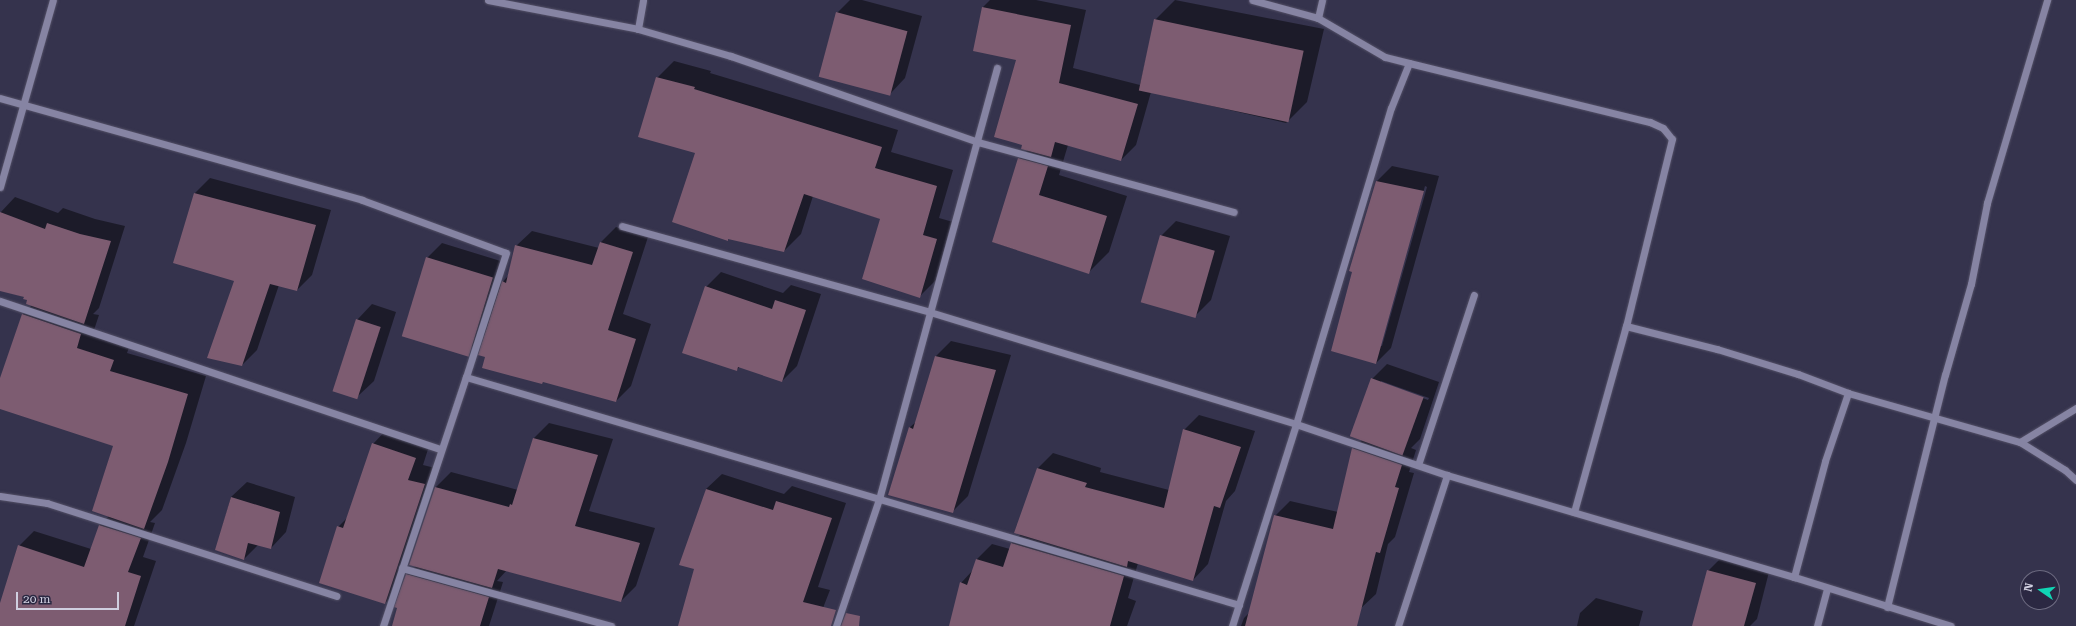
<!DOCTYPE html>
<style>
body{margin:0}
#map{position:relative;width:2076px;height:626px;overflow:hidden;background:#35334d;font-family:"Roboto Serif",serif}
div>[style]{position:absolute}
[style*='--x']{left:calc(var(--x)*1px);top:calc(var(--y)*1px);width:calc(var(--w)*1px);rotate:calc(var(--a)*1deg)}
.shadow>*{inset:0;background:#0007}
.building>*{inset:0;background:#7d5c71;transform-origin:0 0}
.roads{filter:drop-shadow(0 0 1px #535066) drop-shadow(0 0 1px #535066)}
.minor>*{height:7px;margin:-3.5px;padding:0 3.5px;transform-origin:3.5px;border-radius:3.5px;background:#8684a3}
span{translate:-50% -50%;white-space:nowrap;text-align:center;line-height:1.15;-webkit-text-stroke:3.5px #2b2842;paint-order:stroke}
.north{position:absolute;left:2020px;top:570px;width:40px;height:40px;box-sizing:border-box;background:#2b2842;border:1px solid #6d6b81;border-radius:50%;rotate:283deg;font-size:11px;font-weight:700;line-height:16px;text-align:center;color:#d0cfe0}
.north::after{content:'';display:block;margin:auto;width:14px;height:18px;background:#10d5b4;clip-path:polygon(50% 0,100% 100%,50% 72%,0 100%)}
.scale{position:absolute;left:16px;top:592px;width:103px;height:18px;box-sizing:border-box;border:2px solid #d0cfe0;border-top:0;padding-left:5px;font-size:12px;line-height:14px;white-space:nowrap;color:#d0cfe0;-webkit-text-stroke:3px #2b2842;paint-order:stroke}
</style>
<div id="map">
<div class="shadow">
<div style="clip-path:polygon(850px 0,862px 0,922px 16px,905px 78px,890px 94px,837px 13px)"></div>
<div style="clip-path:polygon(990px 0,1036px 0,1086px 10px,1073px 68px,1140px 85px,1155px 20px,1175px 0,1324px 29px,1307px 102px,1286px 123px,1151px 92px,1136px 145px,1121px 160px,1068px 145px,1059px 175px,1127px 196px,1109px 252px,1088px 273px,993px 242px,1019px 159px,1028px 150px,1018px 59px,983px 7px)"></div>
<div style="clip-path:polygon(674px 61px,711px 71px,710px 73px,898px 130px,891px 152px,953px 170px,939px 218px,953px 222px,936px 280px,919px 297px,881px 219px,813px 196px,801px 234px,784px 251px,696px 152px,657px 78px)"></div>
<div style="clip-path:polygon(evenodd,1392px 166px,1439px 176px,1391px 348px,1376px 363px,1377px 181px,1392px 166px,1425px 186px,1427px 187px,1382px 346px,1380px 346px,1425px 186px)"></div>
<div style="clip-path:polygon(210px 178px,331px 210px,312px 275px,297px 290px,279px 285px,257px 350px,242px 365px,235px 280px,194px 194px)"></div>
<div style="clip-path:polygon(15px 197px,58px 213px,63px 208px,95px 219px,125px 226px,99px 308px,93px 314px,99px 315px,94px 330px,131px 342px,127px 353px,206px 376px,186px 443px,162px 510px,150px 522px,155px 523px,143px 557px,156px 561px,134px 626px,0 626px,0 606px,19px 546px,34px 531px,91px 549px,100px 525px,109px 516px,115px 446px,0 408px,0 381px,23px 314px,32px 305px,25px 297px,0 290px,0 213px)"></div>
<div style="clip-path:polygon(1176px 221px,1230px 236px,1211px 300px,1196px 315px,1161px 236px)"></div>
<div style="clip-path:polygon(616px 227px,648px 237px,623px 314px,651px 324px,631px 386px,616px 401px,544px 381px,542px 383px,487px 356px,486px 333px,468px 351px,427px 258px,442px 243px,507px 263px,500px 285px,508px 276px,516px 246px,532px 231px,599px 248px,601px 242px)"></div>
<div style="clip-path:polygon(721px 272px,783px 293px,791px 285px,821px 294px,797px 366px,782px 381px,740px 366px,737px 370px,706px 287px)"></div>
<div style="clip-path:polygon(372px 304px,396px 312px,374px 381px,358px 396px,357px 320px)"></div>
<div style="clip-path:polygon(951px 341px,1011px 355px,968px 496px,953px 511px,909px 428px,917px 421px,936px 356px)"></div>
<div style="clip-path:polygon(evenodd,1387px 364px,1439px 382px,1420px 439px,1411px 448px,1416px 450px,1409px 472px,1414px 473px,1395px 537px,1388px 544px,1376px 594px,1360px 609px,1304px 626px,1241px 626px,1244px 618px,1249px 613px,1275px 516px,1290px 501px,1338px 512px,1353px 449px,1362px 440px,1372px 379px,1387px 364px,1381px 381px,1429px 398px,1428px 400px,1381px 383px,1381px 381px)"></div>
<div style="clip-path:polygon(1199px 415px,1255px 431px,1235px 491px,1226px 501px,1208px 564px,1193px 580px,1138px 563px,1128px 598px,1136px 601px,1127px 626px,950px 626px,961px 583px,973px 570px,977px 559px,992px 544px,1010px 549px,1012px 543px,1021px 534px,1038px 468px,1053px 453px,1101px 468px,1100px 472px,1169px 490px,1184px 430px)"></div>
<div style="clip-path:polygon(549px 423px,613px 439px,589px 511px,655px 528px,636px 586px,621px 601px,507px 570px,497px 581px,503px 582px,489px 626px,393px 626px,406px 575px,416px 566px,436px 487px,451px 472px,518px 490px,534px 438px)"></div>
<div style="clip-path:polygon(388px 428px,430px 443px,423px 465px,439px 469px,400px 588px,385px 603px,338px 527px,347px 518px,373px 444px)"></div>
<div style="clip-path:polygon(722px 474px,784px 494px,792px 486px,846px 503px,818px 587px,830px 590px,816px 626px,720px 626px,696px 569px,706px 489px)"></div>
<div style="clip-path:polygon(247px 482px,295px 497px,286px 532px,271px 548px,258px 545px,244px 559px,216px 550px,231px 497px)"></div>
<div style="clip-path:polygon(1723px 556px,1770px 568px,1757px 619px,1750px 626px,1709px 626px,1708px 571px)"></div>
<div style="clip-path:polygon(1596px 598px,1643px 611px,1639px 626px,1577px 626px,1580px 613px)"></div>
</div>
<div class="building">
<div style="clip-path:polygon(982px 7px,1071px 25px,1059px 83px,1138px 104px,1121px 161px,1055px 142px,1051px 157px,1021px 149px,1022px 145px,994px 137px,1016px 60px,973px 51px)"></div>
<div style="left:836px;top:12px;width:74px;height:67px;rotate:15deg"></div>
<div style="left:1154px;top:19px;width:153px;height:73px;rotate:12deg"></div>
<div style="clip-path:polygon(656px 77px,695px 87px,694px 89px,882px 147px,875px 168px,937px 186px,923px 235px,937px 239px,920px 298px,862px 279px,880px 219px,804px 194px,784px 252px,728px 239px,728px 241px,672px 222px,695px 153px,638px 137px)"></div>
<div style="clip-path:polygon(1018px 158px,1048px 166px,1039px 195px,1107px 216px,1089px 274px,992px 242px)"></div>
<div style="clip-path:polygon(1376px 181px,1424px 191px,1376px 364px,1331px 351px,1352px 272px,1349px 271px)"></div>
<div style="clip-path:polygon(194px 193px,316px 225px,297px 291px,270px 284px,242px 366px,207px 358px,234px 281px,173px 263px)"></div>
<div style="clip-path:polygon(0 212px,45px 229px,47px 223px,80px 234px,111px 241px,84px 324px,26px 304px,27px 300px,23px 299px,24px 297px,0 291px)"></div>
<div style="left:1160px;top:235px;width:57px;height:70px;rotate:16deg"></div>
<div style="clip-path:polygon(600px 242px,633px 252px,608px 330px,636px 339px,616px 402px,543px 382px,542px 384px,482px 368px,485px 357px,478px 355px,502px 281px,506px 283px,515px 245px,592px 265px)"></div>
<div style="left:426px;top:257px;width:70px;height:83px;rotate:17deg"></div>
<div style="clip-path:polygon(705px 286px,772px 309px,775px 300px,806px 310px,782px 382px,738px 367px,737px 371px,682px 353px)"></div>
<div style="clip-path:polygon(22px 314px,81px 334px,77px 348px,114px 360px,110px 371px,188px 394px,168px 462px,144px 529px,92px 511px,113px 446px,0 409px,0 378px)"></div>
<div style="left:356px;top:319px;width:26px;height:76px;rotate:18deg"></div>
<div style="clip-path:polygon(935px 356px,996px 370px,953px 513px,888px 495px,909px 427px,913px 429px)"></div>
<div style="left:1371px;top:378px;width:56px;height:62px;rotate:20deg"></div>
<div style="clip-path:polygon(1183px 429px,1241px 447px,1220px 508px,1214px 506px,1193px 581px,1128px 561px,1127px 567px,1014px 533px,1037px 468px,1087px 483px,1085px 487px,1164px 508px)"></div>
<div style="clip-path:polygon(533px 438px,598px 455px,575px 526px,640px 543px,621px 602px,498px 569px,492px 588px,409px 565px,435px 487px,509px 507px,510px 504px,512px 505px)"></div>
<div style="clip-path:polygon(372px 443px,416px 458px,408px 480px,425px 484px,385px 604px,319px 583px,337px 526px,343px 528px)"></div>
<div style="clip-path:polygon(1352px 448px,1402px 465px,1395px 487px,1399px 488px,1380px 553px,1376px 552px,1357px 626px,1245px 626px,1274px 515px,1333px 529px)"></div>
<div style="clip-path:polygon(706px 489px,773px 510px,776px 501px,832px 518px,803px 602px,836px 610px,831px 626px,678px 626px,694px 569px,679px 565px)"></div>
<div style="clip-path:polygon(231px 497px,280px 512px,271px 549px,248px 543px,244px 560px,215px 550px)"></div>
<div style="clip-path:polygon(99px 525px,141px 538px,128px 572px,141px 576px,125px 626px,0 626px,0 603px,18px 545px,84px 567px)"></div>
<div style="clip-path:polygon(1011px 543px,1124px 576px,1110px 626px,949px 626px,960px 582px,967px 585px,976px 559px,1003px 567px)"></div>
<div style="clip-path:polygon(1707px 570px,1756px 583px,1744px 626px,1692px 626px)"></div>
<div style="clip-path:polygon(406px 574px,489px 597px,480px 626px,392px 626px,397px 608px,394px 607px)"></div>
<div style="clip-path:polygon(846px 613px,860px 616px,859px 626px,841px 626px)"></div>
</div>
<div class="roads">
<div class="minor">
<div style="--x:488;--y:0;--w:153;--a:10.9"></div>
<div style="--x:638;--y:29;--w:29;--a:-80"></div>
<div style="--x:1318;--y:18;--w:18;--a:-77"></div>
<div style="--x:638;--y:29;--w:97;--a:16.2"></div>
<div style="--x:731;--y:56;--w:262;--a:19.2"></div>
<div style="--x:978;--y:142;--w:265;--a:15.3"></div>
<div style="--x:1409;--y:63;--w:248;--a:13.8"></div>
<div style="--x:1650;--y:122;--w:14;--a:25"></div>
<div style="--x:1663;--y:128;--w:14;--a:51"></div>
<div style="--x:1672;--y:139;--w:193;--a:103.8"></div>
<div style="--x:0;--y:98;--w:376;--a:15.7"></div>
<div style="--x:362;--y:200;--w:153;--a:20.2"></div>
<div style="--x:506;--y:253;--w:130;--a:107.9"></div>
<div style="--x:466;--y:377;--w:806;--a:16.43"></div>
<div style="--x:0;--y:187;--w:194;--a:-74.2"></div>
<div style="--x:622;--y:226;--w:320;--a:15.6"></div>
<div style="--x:930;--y:312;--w:383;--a:17"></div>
<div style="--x:1296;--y:424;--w:159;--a:18.7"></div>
<div style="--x:1447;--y:475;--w:362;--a:16.4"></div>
<div style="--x:1794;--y:577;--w:164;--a:17.3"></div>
<div style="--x:0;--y:301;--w:465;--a:18.6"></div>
<div style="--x:2020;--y:442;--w:53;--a:31.9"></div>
<div style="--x:2065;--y:470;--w:15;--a:42"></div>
<div style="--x:1418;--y:465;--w:179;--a:-71.8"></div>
<div style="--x:0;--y:496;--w:48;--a:8.5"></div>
<div style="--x:47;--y:503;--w:304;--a:17.8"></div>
<div style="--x:1574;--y:512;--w:193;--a:-74.4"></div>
<div style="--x:1626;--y:326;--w:94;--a:14.2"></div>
<div style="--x:1717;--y:349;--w:85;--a:17.2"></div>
<div style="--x:1798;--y:374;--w:53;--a:20.8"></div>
<div style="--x:1848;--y:393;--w:179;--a:15.9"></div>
<div style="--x:2020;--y:442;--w:66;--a:-31.3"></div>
<div style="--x:402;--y:568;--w:217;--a:15.5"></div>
<div style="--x:1794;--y:577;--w:120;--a:-75"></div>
<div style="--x:1825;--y:461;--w:72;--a:-71.3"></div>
<div style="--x:1887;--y:607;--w:239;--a:-76"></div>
<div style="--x:1945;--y:375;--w:95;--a:-74.1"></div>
<div style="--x:1971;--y:284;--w:83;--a:-78.8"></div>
<div style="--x:1987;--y:203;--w:212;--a:-73.5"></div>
<div style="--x:383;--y:626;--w:262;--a:-71.6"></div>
<div style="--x:836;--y:626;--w:134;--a:-71.3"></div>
<div style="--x:879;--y:499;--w:447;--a:-74.7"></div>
<div style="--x:1232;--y:626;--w:212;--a:-72.4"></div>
<div style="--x:1296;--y:424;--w:330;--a:-73.3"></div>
<div style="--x:1391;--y:108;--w:48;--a:-68.2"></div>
<div style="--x:1409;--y:63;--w:25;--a:-166"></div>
<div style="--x:1385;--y:57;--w:78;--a:-149.8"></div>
<div style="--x:1318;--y:18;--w:68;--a:-164.7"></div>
<div style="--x:1398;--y:626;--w:159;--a:-72"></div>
<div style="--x:1817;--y:626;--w:39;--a:-75"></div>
</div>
</div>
<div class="north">N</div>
<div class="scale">20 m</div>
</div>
